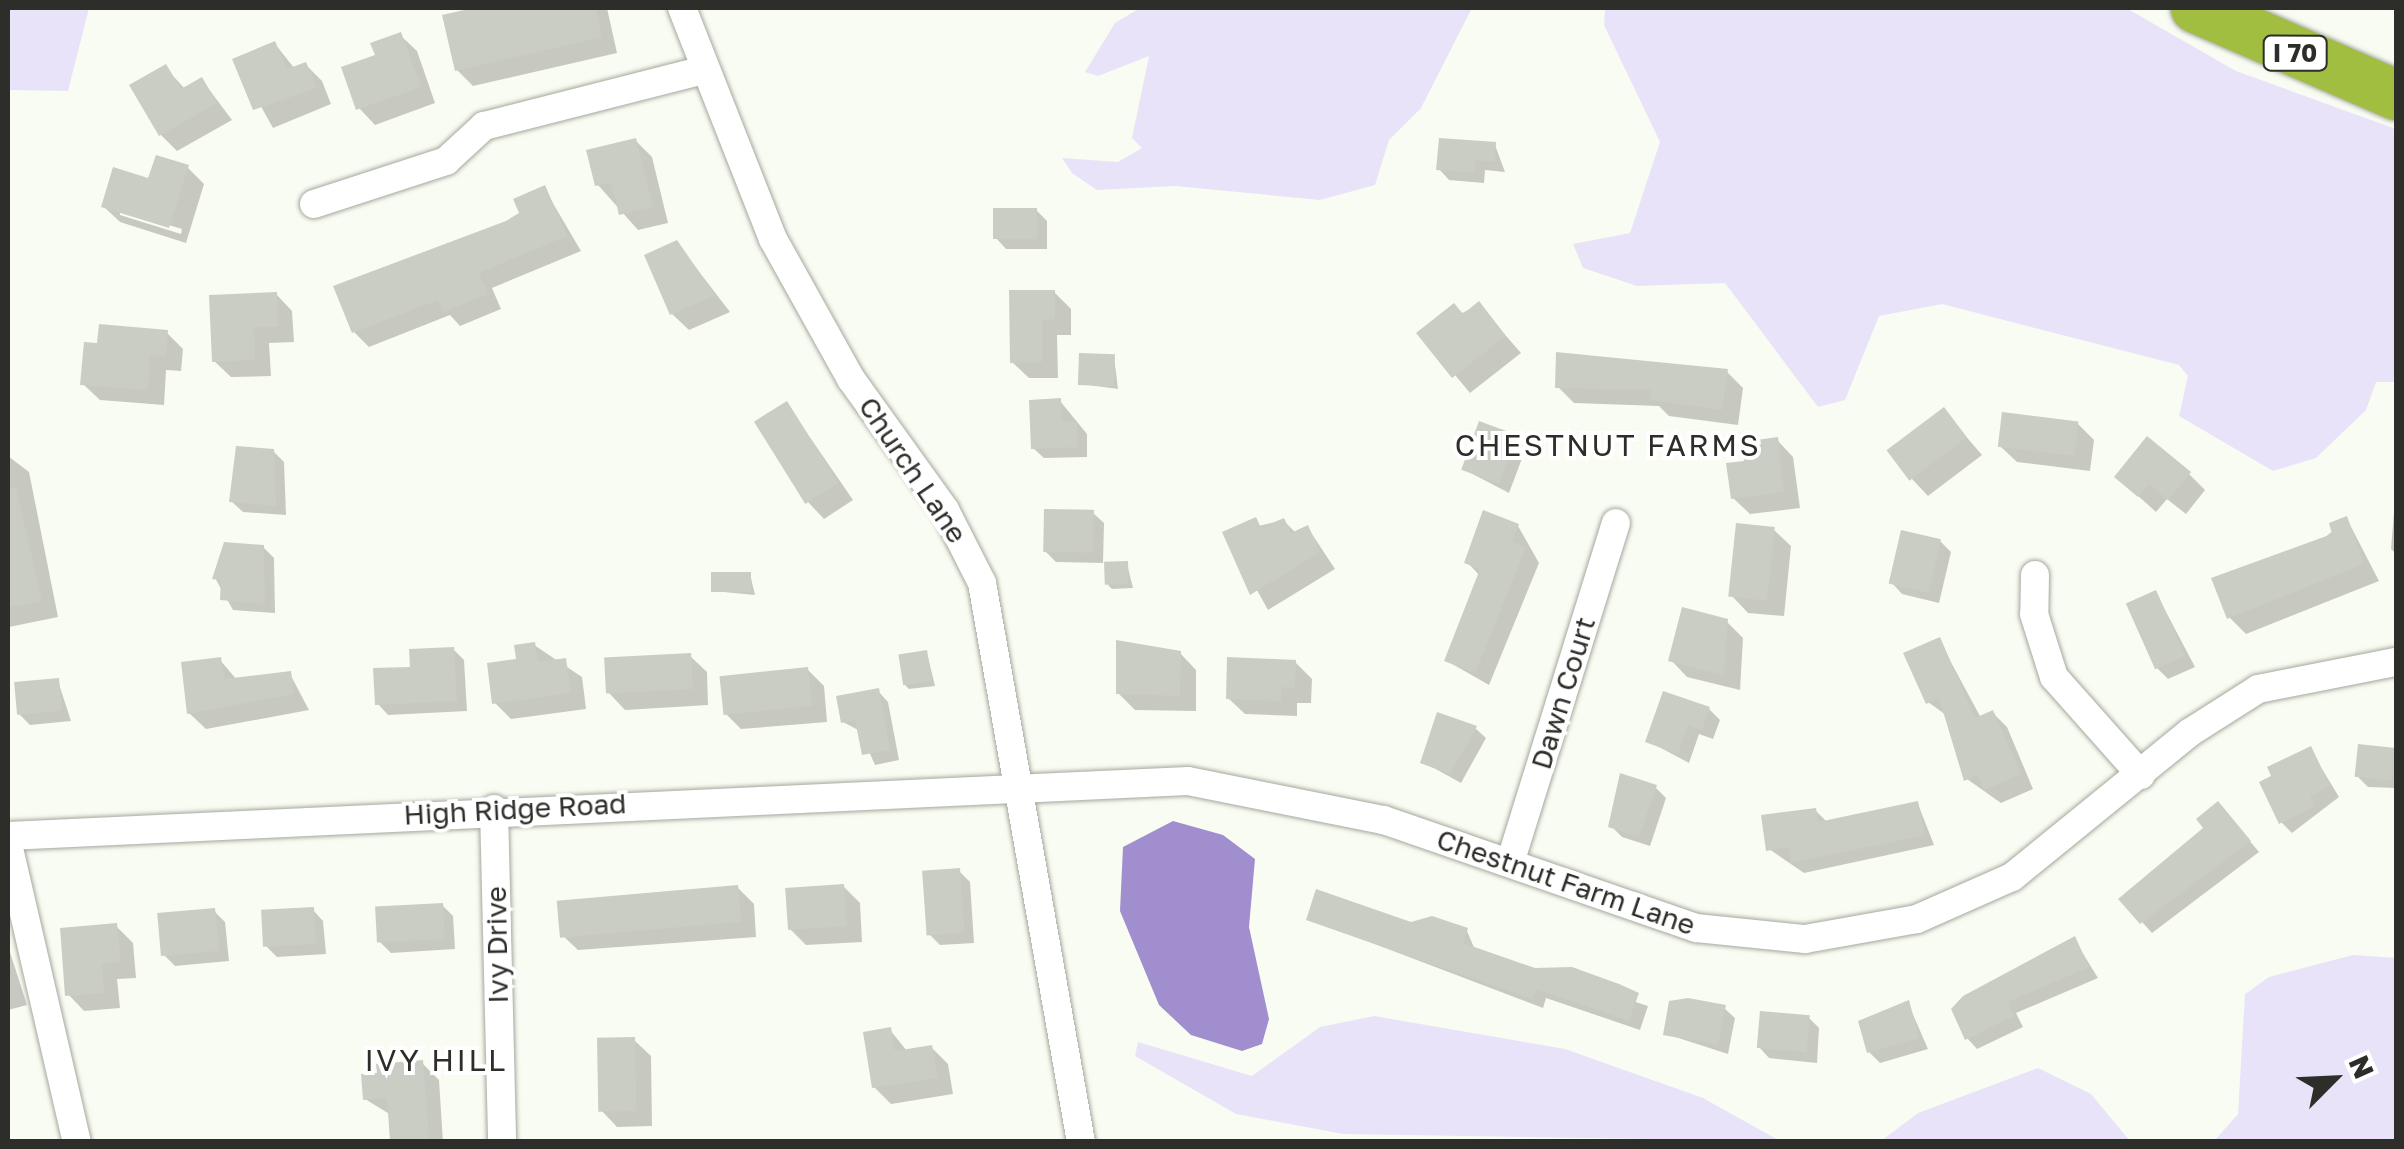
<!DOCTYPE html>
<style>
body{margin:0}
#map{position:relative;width:2404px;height:1149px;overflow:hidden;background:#f9fcf2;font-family:"Golos Text",sans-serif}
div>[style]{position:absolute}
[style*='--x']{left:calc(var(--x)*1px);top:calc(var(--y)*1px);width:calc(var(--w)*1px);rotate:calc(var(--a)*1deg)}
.green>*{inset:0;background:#e9e3fa}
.water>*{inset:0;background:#a18ece}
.shadow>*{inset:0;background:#0003}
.building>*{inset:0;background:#cacdc3;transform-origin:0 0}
.roads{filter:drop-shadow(0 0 2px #a5a89e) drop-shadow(0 0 2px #a5a89e)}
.minor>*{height:28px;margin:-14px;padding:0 14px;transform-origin:14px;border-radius:14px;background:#fff}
.motorway>*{height:50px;margin:-25px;padding:0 25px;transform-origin:25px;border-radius:25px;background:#a1be40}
span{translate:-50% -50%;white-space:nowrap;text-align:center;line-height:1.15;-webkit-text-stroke:8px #fff;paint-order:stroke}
.shield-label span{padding:2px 8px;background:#fff;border:2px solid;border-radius:8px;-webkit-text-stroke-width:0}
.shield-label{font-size:25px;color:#2d2e2a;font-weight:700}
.street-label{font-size:28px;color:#2d2e2a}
.neighbourhood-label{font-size:30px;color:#2d2e2a;letter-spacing:2.5px}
.frame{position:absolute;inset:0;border:10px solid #2d2e2a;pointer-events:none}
.north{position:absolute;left:2284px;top:1029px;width:100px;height:100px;-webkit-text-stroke:8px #fff;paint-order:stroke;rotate:66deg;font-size:28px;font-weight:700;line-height:40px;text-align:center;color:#2d2e2a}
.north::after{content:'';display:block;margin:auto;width:35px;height:45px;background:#2d2e2a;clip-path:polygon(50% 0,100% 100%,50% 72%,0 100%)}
</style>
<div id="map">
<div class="green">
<div style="clip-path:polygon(8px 8px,89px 8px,68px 91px,8px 90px)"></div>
<div style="clip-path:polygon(1140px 8px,1472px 8px,1421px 108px,1389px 140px,1375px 185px,1320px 200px,1175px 186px,1097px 190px,1072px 173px,1062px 158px,1118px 162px,1142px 148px,1132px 138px,1149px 56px,1098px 76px,1085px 72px,1115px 23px)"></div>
<div style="clip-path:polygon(1605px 8px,2126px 8px,2236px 71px,2396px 129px,2396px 382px,2376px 382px,2366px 410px,2316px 458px,2273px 471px,2179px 416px,2188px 376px,2179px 365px,1942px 304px,1879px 316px,1845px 400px,1818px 407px,1725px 283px,1637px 286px,1583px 268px,1573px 244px,1630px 233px,1660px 142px,1604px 25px)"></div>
<div style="clip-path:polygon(2353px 955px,2396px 958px,2396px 1141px,2214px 1141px,2238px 1114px,2245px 994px,2269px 977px)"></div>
<div style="clip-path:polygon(1374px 1016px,1565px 1049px,1703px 1098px,1780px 1141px,1343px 1134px,1236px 1114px,1135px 1056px,1138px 1042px,1252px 1076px,1320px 1027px)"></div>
<div style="clip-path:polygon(2038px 1068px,2091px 1094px,2130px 1141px,1881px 1141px,1918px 1113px)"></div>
</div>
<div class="water">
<div style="clip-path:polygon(1173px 821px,1223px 835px,1255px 859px,1249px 927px,1269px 1019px,1262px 1044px,1242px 1051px,1191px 1035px,1159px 1005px,1120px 911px,1123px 847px)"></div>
</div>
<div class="shadow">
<div style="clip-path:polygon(496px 8px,607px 8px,617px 53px,473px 86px,457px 70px,445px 17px)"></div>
<div style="clip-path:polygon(400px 35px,417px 51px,435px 103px,375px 125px,359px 108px)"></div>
<div style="clip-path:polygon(275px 44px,295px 69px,306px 65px,322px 81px,331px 104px,273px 128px,235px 60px)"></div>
<div style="clip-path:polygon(165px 67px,185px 89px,202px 80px,232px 120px,177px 151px,161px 135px)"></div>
<div style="clip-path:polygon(635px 140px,652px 157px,668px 223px,638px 230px,598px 185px)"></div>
<div style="clip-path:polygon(1495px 145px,1505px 172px,1485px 170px,1484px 183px,1449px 180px,1439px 169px)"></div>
<div style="clip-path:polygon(evenodd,187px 167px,204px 184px,186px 243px,120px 222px,103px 206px,187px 167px,120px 210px,182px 229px,181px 234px,120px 215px,120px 210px)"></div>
<div style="clip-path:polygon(544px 188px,581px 251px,492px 288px,501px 309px,460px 326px,450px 315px,369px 347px,354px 332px,522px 214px)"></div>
<div style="clip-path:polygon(1036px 210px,1047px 221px,1047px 249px,1006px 249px,996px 238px)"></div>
<div style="clip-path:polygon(677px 243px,730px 312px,689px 330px,672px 314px)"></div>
<div style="clip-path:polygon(1054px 292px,1071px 309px,1071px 335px,1057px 335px,1058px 378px,1029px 378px,1012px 362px)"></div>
<div style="clip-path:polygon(276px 294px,292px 311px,294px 342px,269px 343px,271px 376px,231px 377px,214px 361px)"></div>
<div style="clip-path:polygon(1479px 305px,1521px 353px,1470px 393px,1420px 333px)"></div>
<div style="clip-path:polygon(166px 332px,183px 349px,181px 371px,166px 370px,164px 405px,100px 400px,83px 384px,100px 345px)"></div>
<div style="clip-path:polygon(1114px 357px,1118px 389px,1081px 384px)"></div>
<div style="clip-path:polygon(1726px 371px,1743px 388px,1738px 425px,1669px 416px,1659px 406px,1574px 403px,1558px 387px)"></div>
<div style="clip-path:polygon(1060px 401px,1087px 434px,1087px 457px,1044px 458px,1033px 448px)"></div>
<div style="clip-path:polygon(787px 404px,853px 500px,824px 519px,808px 502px)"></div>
<div style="clip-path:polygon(1944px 411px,1982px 455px,1928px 496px,1912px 479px)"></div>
<div style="clip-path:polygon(2077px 423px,2094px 440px,2090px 471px,2017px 462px,2000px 446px)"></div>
<div style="clip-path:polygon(1515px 437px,1526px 448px,1509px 493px,1463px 469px)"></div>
<div style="clip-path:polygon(1777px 440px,1793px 457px,1800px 508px,1750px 514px,1733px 498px,1747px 463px)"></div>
<div style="clip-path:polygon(273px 451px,284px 462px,286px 515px,243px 512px,232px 502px)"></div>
<div style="clip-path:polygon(8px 456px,29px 472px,58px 617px,9px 627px)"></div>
<div style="clip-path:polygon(2189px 474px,2205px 490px,2186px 514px,2167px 499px,2156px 512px,2117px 477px)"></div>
<div style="clip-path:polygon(2394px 512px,2396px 512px,2396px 554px,2391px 549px)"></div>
<div style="clip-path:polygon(1093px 513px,1104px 523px,1103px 563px,1056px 562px,1045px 551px)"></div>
<div style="clip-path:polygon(2347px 519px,2379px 581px,2246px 634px,2229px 617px)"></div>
<div style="clip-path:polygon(1283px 520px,1296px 533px,1308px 528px,1335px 569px,1268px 610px,1226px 534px)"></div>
<div style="clip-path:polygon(1518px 526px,1539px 563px,1489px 685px,1447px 661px,1480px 576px,1467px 562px)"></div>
<div style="clip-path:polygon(1774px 530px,1791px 546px,1784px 616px,1748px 613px,1732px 596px)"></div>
<div style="clip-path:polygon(1940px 541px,1951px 552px,1939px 603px,1902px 594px,1892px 583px)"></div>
<div style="clip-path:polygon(263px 547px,274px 558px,275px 613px,233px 610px,215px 578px)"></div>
<div style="clip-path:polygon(1127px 564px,1133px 588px,1112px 589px,1108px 585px)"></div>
<div style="clip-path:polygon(750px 574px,755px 595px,713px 591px)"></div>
<div style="clip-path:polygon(2156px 593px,2195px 667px,2168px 679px,2157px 668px)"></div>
<div style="clip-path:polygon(1726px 621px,1743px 638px,1740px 690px,1687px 677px,1671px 660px)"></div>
<div style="clip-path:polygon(1939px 640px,1981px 718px,1993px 713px,2007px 727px,2033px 789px,2001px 803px,1967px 779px,1946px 715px,1928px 702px)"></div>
<div style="clip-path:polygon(1119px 643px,1180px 653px,1196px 670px,1196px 711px,1135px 710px,1118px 693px)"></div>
<div style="clip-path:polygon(534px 645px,582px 677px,586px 709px,511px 719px,495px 703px)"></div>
<div style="clip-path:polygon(453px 649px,464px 660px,467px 711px,388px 715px,378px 704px,412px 669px)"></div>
<div style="clip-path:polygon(927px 653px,935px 686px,909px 689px,904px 684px)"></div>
<div style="clip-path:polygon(690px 656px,707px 672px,708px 705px,625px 710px,609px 693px)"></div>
<div style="clip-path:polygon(220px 660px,237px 680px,290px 674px,309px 710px,206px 729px,189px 713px)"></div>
<div style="clip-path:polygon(1295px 662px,1312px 679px,1311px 703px,1297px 703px,1297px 716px,1245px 714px,1228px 698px)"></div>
<div style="clip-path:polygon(807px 669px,824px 686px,827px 722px,741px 729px,724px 712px)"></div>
<div style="clip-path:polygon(58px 681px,71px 721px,30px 725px,19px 714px)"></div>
<div style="clip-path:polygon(878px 691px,888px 702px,899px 760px,875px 765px,860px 731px,843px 722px)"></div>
<div style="clip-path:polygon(1709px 709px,1720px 720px,1713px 739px,1699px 734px,1689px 763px,1648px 741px)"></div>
<div style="clip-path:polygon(1475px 728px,1486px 738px,1461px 783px,1423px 762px)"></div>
<div style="clip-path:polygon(2360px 747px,2396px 751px,2396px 788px,2368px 787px,2357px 776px)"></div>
<div style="clip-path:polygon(2310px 749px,2339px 797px,2292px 833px,2281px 822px)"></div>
<div style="clip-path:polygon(1656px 788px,1666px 798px,1650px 846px,1622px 837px,1611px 826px)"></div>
<div style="clip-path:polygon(1918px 804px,1934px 845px,1804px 873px,1769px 849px,1815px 810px,1827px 822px)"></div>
<div style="clip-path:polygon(2228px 815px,2259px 852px,2152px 933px,2142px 922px)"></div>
<div style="clip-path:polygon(959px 871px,970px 882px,974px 943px,940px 945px,930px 935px)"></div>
<div style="clip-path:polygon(843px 886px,860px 903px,862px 942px,806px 945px,789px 928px)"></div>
<div style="clip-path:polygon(737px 887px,754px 904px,756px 937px,578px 950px,561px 934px)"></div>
<div style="clip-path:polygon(442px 905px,453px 916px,455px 949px,391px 953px,380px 942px)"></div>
<div style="clip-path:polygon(313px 910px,323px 921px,326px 954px,277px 957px,266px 946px)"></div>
<div style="clip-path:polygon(214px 911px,225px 922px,229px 961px,175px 966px,164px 955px)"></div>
<div style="clip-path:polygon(1309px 919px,1467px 931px,1475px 950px,1648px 1006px,1640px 1030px,1546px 998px,1543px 1008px)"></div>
<div style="clip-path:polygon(116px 926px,133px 943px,136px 978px,117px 979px,120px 1008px,84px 1011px,68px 994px)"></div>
<div style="clip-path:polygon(2074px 939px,2098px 978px,2016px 1013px,2023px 1027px,1977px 1049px,1967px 1038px)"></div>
<div style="clip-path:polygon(8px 946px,27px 1005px,8px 1010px)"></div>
<div style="clip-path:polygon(1908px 1003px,1928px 1049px,1880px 1063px,1869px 1052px)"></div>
<div style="clip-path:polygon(1724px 1008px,1735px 1018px,1728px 1054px,1666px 1034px)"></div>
<div style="clip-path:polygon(1809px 1018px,1819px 1028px,1817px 1063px,1769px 1058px,1759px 1047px)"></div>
<div style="clip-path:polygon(890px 1030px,907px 1051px,932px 1048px,948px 1064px,953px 1094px,891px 1104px,874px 1087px)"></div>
<div style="clip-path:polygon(634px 1040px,651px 1056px,652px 1126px,617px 1127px,601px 1110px)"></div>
<div style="clip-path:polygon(422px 1063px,439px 1080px,443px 1142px,393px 1142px,391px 1115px,365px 1099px)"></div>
</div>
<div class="building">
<div style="clip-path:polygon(473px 8px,596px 8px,602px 37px,455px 71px,442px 15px)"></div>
<div style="clip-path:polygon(401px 32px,421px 87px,356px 110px,341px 67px,375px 55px,370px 43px)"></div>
<div style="clip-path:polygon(275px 41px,287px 69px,306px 62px,317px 88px,253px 110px,232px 59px)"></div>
<div style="clip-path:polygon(166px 64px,181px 89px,202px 77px,217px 103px,159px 136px,129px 85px)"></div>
<div style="clip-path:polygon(636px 138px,653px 207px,619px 215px,611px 183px,595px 186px,586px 150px)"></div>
<div style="clip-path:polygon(1439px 138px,1496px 142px,1495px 162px,1476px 160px,1474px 173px,1436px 170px)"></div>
<div style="clip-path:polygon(156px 155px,189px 165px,169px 228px,101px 207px,113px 167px,148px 178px)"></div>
<div style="clip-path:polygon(545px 185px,567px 236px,479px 273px,488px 294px,443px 312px,438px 300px,352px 333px,333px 286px,506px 221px,519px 213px,513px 199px)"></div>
<div style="left:993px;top:208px;width:44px;height:31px"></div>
<div style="clip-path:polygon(677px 240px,715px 295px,670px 315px,644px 255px)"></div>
<div style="clip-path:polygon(1009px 290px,1055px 290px,1055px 319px,1042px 320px,1042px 362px,1010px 363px)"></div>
<div style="clip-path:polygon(277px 292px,278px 327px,254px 327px,255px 360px,212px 362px,209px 295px)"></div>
<div style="clip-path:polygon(1479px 301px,1506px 336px,1452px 378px,1416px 333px,1454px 303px,1463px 314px)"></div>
<div style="clip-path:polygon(99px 324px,168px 330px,166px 356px,150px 355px,148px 390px,80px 385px,84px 342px,97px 343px)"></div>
<div style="clip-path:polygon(1556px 352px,1728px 369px,1722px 410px,1650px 400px,1651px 390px,1555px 388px)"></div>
<div style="left:1079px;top:353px;width:36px;height:32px;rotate:2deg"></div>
<div style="clip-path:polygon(1061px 398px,1062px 422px,1077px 421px,1078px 447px,1031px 449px,1029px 400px)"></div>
<div style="left:787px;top:401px;width:97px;height:39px;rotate:58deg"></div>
<div style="left:1944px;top:407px;width:38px;height:72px;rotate:53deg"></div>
<div style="left:2002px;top:412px;width:77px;height:35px;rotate:7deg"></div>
<div style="left:1479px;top:421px;width:40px;height:52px;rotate:20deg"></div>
<div style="clip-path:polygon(2147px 436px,2191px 472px,2168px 500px,2149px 484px,2138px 497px,2114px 477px)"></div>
<div style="clip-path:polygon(1778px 437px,1784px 492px,1731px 499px,1726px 463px,1744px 461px,1742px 442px)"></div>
<div style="clip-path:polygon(236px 446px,274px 449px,276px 506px,229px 502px)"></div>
<div style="clip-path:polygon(16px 487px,42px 601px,8px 608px,8px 488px)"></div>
<div style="left:1044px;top:509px;width:50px;height:43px;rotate:1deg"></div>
<div style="clip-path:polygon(1483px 510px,1519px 524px,1512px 542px,1526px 547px,1475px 673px,1444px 661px,1480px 569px,1464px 563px)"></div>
<div style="clip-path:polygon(2347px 516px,2364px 564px,2227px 619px,2211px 578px,2332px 534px,2329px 523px)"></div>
<div style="clip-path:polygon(1256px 517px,1261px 528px,1284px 518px,1291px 533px,1308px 525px,1320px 552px,1250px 595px,1222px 532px)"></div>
<div style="left:1736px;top:523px;width:39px;height:74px;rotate:6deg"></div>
<div style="left:1901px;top:530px;width:41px;height:55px;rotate:13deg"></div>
<div style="clip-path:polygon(224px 542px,264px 545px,265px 604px,220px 600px,221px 580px,212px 579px)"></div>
<div style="left:1128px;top:561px;width:23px;height:24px;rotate:88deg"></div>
<div style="left:711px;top:572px;width:40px;height:20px"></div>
<div style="left:2156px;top:590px;width:72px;height:33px;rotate:66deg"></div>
<div style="clip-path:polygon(1682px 607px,1728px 619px,1724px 675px,1668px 661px)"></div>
<div style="clip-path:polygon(1940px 637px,1975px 718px,1993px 710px,2021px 774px,1984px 790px,1978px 775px,1964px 781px,1939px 698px,1926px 704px,1903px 653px)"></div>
<div style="clip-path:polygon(1116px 640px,1181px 651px,1180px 696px,1116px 694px)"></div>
<div style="clip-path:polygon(535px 642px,538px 662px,566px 658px,571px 693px,492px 704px,487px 663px,516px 659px,514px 645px)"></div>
<div style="clip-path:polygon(454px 647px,457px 701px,375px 705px,373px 668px,410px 667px,409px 649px)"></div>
<div style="left:927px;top:650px;width:31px;height:29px;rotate:81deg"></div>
<div style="left:691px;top:653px;width:36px;height:87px;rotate:87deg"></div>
<div style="clip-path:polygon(221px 657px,224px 679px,291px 671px,294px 694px,187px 714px,181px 662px)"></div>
<div style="clip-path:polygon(1227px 657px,1296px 660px,1295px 688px,1282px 687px,1281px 701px,1226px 699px)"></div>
<div style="left:808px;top:667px;width:39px;height:89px;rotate:84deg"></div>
<div style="left:59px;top:678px;width:33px;height:45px;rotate:85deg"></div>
<div style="clip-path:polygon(879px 688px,890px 750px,862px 755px,855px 720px,841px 723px,836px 696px)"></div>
<div style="clip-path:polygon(1663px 691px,1710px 707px,1702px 730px,1688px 725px,1678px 754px,1645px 742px)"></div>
<div style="clip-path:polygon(1437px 712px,1477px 726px,1450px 774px,1420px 763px)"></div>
<div style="left:2358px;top:744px;width:38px;height:33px;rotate:6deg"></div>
<div style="clip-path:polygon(2311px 746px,2330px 786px,2310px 796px,2315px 806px,2279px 824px,2259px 782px,2271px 776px,2267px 767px)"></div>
<div style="clip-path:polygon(1620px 773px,1657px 785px,1639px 837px,1608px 827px)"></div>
<div style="clip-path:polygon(1918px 801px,1925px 835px,1791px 863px,1789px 847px,1766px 851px,1761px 815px,1816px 808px,1818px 822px)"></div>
<div style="clip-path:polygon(2218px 801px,2251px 841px,2140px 924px,2118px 899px,2203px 828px,2196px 819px)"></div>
<div style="left:960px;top:868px;width:65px;height:38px;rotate:86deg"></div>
<div style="left:844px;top:884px;width:42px;height:59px;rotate:86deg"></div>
<div style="left:738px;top:885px;width:37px;height:182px;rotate:85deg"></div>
<div style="clip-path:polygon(1316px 889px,1411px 922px,1432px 916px,1468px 928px,1463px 943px,1535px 968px,1572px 967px,1619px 984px,1639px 993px,1629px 1021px,1536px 989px,1532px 999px,1306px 920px)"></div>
<div style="left:443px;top:903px;width:36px;height:68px;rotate:87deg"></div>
<div style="left:314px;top:907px;width:37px;height:53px;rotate:87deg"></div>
<div style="left:215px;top:908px;width:43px;height:58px;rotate:85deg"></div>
<div style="clip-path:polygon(117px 923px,121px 962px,102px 964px,104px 993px,65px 996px,60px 928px)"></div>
<div style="clip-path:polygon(2075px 936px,2089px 967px,2008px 1002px,2014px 1016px,1965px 1040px,1951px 1009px,1963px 996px)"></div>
<div style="clip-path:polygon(1688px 998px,1726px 1005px,1718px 1045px,1663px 1035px,1669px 1001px)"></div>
<div style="clip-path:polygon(1909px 1000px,1919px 1038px,1867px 1053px,1858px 1021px)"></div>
<div style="left:1760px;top:1011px;width:50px;height:37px;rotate:5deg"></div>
<div style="clip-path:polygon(891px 1027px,895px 1051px,932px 1045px,938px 1078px,872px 1088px,863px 1032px)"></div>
<div style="left:635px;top:1037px;width:74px;height:38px;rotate:89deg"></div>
<div style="clip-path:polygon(423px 1060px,429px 1140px,390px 1142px,387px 1098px,363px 1100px,361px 1074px,377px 1073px,376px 1064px)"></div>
</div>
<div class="roads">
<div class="minor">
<div style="--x:682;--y:8;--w:248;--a:68.5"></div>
<div style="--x:773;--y:239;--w:160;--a:60.9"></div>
<div style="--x:851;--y:379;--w:161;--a:54.3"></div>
<div style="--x:945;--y:510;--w:82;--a:63.1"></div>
<div style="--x:982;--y:583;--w:568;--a:79.96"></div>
<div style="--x:314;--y:204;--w:139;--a:-18"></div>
<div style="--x:446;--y:161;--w:52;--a:-42.6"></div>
<div style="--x:484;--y:126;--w:227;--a:-14.3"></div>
<div style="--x:2035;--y:575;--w:39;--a:91"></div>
<div style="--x:2034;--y:614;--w:66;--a:72.4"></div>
<div style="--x:2054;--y:677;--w:131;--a:48.4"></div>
<div style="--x:494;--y:809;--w:333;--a:88.6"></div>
<div style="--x:8;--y:836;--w:1181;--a:-2.67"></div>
<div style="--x:1188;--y:781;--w:200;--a:11.3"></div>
<div style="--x:1384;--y:820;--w:330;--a:19.1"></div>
<div style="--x:1696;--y:928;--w:110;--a:5.8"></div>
<div style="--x:1805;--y:939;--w:114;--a:-10.1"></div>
<div style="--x:1917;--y:919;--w:104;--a:-23.9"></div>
<div style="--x:2012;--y:877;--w:228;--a:-39.1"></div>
<div style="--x:2189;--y:733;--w:82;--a:-32.5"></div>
<div style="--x:2258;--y:689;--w:141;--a:-11.1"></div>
<div style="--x:8;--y:844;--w:306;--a:77"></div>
<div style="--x:1510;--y:863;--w:356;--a:-72.7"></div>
</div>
<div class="motorway">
<div style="--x:2196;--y:8;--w:218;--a:23.5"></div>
</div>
</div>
<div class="shield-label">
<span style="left:2295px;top:53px">I 70</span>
</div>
<div class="street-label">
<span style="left:913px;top:470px;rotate:56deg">Church Lane</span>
<span style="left:1563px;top:693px;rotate:-73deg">Dawn Court</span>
<span style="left:515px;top:809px;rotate:-3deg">High Ridge Road</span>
<span style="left:1566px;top:882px;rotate:19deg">Chestnut Farm Lane</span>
<span style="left:497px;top:945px;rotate:-91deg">Ivy Drive</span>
</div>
<div class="neighbourhood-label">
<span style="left:1608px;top:445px">CHESTNUT FARMS</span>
<span style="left:436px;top:1060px">IVY HILL</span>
</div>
<div class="frame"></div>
<div class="north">N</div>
</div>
